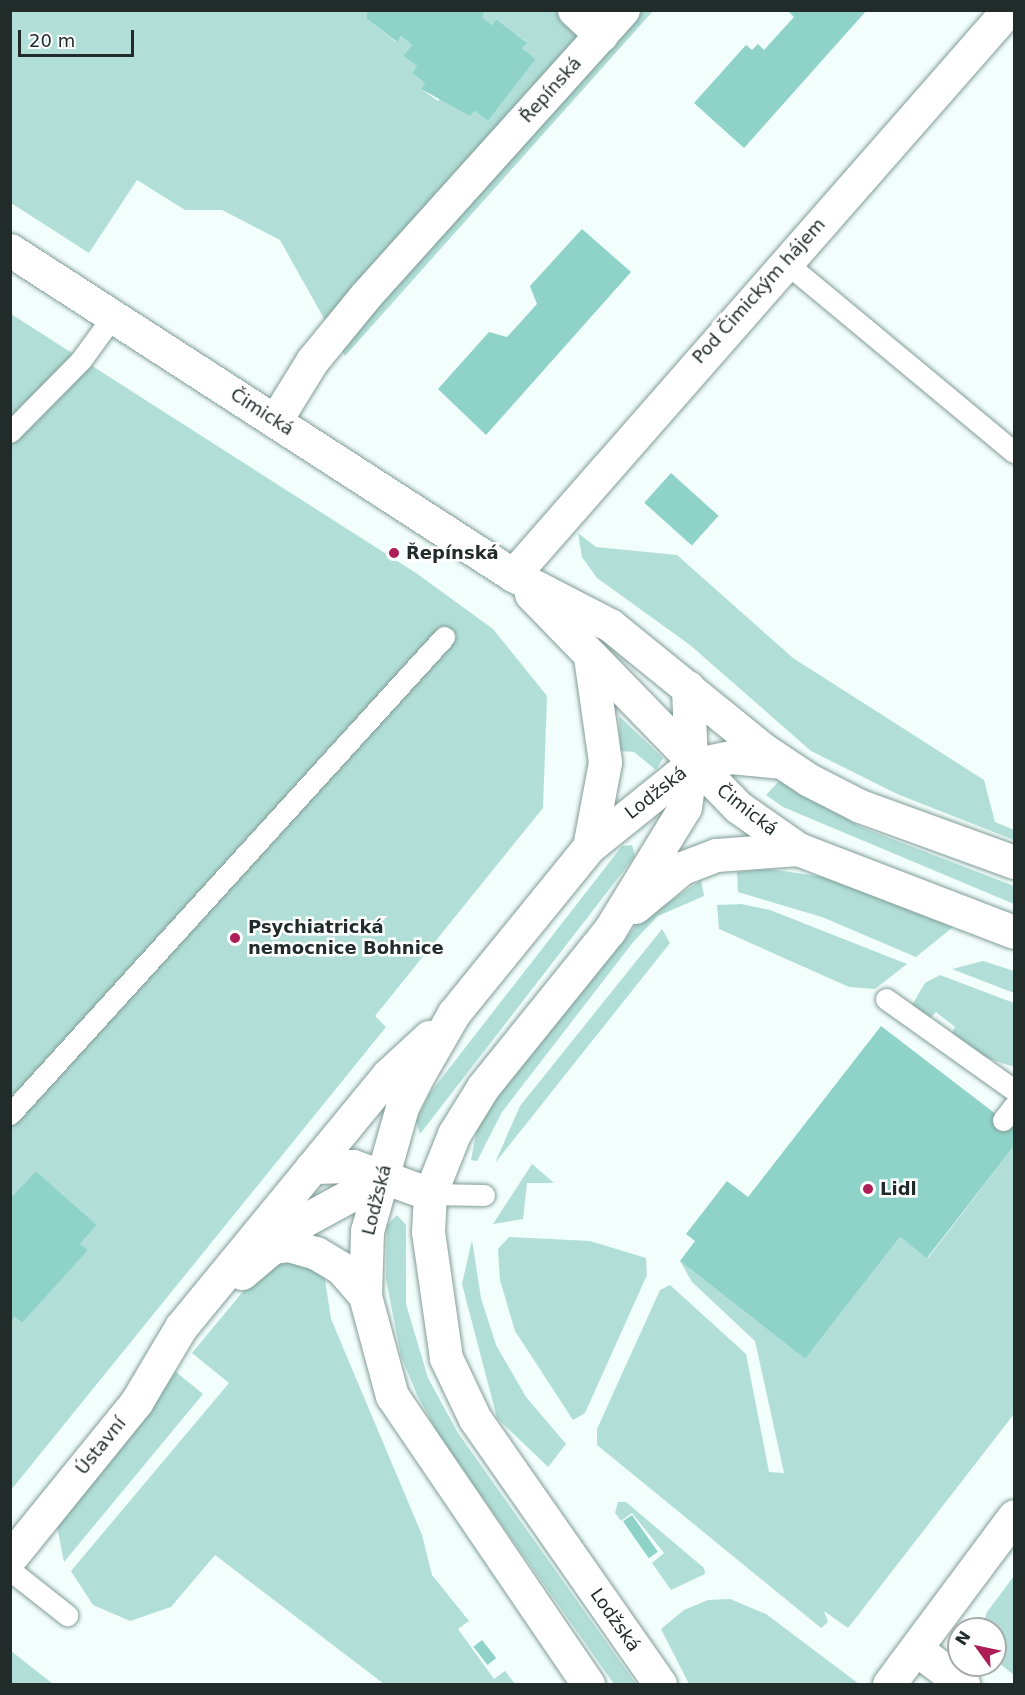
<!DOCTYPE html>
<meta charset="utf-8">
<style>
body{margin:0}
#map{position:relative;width:1025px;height:1695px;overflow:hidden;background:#f2fefc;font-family:"DejaVu Sans",sans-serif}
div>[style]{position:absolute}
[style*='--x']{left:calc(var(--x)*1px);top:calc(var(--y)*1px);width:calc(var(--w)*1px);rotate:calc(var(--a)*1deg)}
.green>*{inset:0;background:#b1dfd7}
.building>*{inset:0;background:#8fd2c7;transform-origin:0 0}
.roads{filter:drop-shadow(0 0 2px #819c97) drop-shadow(0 0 2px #819c97)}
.service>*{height:21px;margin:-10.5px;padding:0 10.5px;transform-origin:10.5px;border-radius:10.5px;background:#fff}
.minor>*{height:33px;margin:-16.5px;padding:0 16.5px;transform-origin:16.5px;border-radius:16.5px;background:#fff}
.tertiary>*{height:33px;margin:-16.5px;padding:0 16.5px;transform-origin:16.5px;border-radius:16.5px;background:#fff}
.dots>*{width:16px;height:16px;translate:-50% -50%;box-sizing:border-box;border:3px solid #fff;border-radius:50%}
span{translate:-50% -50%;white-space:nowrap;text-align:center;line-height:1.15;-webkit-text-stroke:5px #fff;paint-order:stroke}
.street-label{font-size:18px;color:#212c2a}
.poi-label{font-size:18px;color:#212c2a;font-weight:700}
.left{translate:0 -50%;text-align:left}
.frame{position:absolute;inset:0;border:12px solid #212c2a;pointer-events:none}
.north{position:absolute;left:947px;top:1617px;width:60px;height:60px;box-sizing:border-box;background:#fff;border:2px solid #a6abaa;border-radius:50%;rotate:303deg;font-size:16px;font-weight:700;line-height:24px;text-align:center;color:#212c2a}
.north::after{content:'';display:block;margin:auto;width:21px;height:27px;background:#ad1e57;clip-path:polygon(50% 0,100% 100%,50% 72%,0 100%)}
.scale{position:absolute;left:18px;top:30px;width:116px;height:27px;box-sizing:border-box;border:3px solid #212c2a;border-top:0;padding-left:8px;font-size:18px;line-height:21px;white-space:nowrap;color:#212c2a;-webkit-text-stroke:4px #fff;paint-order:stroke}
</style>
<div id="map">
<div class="green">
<div style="clip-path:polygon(10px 11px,367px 11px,367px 19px,396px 42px,401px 36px,412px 45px,403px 56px,417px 66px,412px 73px,425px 83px,421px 89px,438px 101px,442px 96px,470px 116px,475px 111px,488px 121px,536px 59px,522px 48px,526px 42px,496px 19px,492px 25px,482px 17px,486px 11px,653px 11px,345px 356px,280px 240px,222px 210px,185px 210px,137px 180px,89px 253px,11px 203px)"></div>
<div style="clip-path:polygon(11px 314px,416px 573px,493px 629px,547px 696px,543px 808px,375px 1016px,386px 1027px,11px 1490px,11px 1323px,15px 1317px,22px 1323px,87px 1250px,80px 1244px,97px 1225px,36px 1171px,11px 1199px)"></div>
<div style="clip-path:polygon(578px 533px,596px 547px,677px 555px,793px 658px,984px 780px,995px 822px,1014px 830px,1014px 840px,897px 794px,811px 751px,690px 645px,597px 578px,582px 557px)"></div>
<div style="clip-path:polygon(619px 716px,663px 758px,656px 770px,634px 752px,620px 751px)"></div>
<div style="clip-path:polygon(779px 781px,861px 827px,1014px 886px,1014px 904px,783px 807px,766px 795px)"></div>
<div style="clip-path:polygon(632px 845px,635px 856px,420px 1134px,416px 1121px,430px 1093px,622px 846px)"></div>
<div style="clip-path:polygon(769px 869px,825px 877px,953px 927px,916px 957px,822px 917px,738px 892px,737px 872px)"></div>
<div style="clip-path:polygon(701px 880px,704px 896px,658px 916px,634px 941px,502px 1112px,477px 1161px,471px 1160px,477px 1128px,502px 1091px,638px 923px)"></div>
<div style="clip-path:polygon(741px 904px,770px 910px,907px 964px,875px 989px,849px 987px,719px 929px,717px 905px)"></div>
<div style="clip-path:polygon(662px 929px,670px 943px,495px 1163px,520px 1106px)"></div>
<div style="clip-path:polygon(983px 961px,1014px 971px,1014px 993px,952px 969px)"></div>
<div style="clip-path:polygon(940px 975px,1014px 1003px,1014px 1067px,978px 1055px,951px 1035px,955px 1027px,936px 1012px,929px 1019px,912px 1005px,925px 983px)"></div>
<div style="clip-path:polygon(1014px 1146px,1014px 1414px,848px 1628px,824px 1611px,828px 1622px,821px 1628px,597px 1445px,597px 1429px,660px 1290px,670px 1285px,746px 1354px,769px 1472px,784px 1473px,755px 1341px,692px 1282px,680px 1261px,805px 1359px,900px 1237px,928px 1258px)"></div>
<div style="clip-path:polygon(532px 1164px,554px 1183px,527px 1183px,523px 1219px,493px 1224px)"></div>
<div style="clip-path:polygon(397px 1215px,406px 1225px,406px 1304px,428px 1378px,458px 1433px,636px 1684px,614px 1684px,440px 1437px,417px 1395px,401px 1356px,386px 1279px,387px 1225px)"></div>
<div style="clip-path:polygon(509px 1237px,590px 1241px,646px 1258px,647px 1275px,585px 1413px,573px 1420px,515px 1331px,500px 1280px,498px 1249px)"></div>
<div style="clip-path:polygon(472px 1240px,481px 1298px,496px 1345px,526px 1397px,566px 1444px,548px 1467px,497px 1418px,462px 1284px)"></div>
<div style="clip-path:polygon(283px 1261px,303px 1262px,324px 1273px,331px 1319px,422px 1535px,432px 1575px,469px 1621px,458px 1629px,494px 1679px,505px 1671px,515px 1684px,384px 1684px,215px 1555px,171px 1607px,130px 1621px,93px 1605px,71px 1571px,229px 1383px,192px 1353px,259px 1272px)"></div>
<div style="clip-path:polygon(176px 1372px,203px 1394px,64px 1562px,56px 1521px)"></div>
<div style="clip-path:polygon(618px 1502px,626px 1502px,704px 1568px,705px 1574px,671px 1590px,652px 1563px,664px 1553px,632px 1513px,621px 1521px,615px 1513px)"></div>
<div style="clip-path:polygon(1014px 1576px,1014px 1675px,995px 1660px,995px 1629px,981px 1629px,987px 1612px)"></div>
<div style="clip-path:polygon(730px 1599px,766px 1614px,859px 1684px,689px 1684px,661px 1629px,684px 1610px,708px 1600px)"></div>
<div style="clip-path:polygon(11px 1651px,53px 1684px,11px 1684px)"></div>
</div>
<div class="building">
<div style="clip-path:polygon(367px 10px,486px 10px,482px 17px,492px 25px,496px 19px,527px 43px,522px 48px,536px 59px,488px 121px,475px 111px,470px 116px,421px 89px,425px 83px,412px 73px,417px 66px,403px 56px,412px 45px,401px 36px,397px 42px,367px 19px)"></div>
<div style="clip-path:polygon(787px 10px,867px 10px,744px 148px,694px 103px,746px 45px,752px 50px,758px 44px,764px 50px,794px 17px)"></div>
<div style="clip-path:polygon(582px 229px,631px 272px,486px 435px,438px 389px,489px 332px,507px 337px,537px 304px,530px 286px)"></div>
<div style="left:671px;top:473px;width:64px;height:40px;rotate:42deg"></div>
<div style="clip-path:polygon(881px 1026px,1014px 1128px,1014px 1146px,927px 1258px,900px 1237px,805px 1359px,680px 1261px,695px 1241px,686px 1234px,727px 1181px,748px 1197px)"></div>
<div style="clip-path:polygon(36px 1171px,97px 1225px,80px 1244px,88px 1250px,22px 1323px,15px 1317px,10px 1323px,10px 1199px)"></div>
<div style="left:632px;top:1515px;width:45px;height:11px;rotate:55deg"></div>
<div style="left:482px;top:1640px;width:23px;height:11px;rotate:52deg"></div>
</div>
<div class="roads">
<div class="service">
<div style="--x:785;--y:262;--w:298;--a:39.7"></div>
<div style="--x:10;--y:432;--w:101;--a:-45.4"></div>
<div style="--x:81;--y:360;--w:54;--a:-54"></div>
<div style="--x:886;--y:999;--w:157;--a:35.4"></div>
<div style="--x:10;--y:1114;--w:645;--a:-47.7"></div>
<div style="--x:1003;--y:1120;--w:18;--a:-52"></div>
<div style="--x:430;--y:1194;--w:54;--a:1.1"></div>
<div style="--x:10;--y:1570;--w:73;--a:38.3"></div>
</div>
<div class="minor">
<div style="--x:574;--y:10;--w:37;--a:43"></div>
<div style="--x:275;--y:421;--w:70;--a:-58.3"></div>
<div style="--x:312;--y:361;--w:85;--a:-50.7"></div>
<div style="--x:366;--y:295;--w:384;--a:-48"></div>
<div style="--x:513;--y:575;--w:751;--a:-48.78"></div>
<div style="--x:10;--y:1558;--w:202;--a:-51"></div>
<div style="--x:137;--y:1401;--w:86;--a:-59.3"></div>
<div style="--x:916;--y:1649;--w:59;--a:36.7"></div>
<div style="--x:889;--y:1684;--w:209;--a:-53.3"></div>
</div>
<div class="tertiary">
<div style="--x:10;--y:250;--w:599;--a:32.87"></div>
<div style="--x:513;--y:575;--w:109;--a:27.3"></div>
<div style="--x:610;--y:625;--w:198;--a:39.1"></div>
<div style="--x:764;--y:750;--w:54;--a:33.7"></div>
<div style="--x:809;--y:780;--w:57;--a:27"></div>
<div style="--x:860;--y:806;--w:164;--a:20"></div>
<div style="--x:531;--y:594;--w:297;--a:45.8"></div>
<div style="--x:738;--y:807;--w:73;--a:35"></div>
<div style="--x:798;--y:849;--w:231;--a:21"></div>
<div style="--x:589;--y:847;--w:86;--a:-79.3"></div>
<div style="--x:605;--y:762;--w:106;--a:-98.1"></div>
<div style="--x:635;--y:907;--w:61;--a:-39.7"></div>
<div style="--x:682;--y:868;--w:36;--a:-21"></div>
<div style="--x:716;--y:855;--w:82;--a:-4.2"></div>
<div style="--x:312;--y:1167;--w:41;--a:-1.4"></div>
<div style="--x:353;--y:1166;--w:82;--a:20"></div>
<div style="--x:272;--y:1247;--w:16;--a:-7"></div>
<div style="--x:288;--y:1245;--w:29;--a:16"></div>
<div style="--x:316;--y:1253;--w:29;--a:31"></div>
<div style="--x:341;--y:1268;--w:37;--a:49"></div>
<div style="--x:242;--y:1273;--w:80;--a:-40.4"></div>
<div style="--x:303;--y:1221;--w:90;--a:-28.6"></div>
<div style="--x:181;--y:1327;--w:326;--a:-50.6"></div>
<div style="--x:388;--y:1075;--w:56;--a:-42.8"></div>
<div style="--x:588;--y:1684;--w:348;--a:-124.2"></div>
<div style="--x:392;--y:1396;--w:104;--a:-105.1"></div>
<div style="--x:365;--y:1296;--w:65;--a:-88.2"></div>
<div style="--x:367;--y:1231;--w:129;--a:-74.2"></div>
<div style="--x:402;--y:1107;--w:39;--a:-63"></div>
<div style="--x:420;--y:1072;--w:68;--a:-60"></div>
<div style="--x:454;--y:1013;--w:214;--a:-50.9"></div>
<div style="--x:589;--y:847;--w:131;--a:-38.8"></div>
<div style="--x:691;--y:765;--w:41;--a:-11.3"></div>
<div style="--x:731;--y:757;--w:49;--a:5.8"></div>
<div style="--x:660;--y:1684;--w:323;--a:-124.9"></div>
<div style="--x:475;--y:1419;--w:68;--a:-115.4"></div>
<div style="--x:446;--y:1358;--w:127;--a:-98.1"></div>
<div style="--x:428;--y:1232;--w:38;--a:-87"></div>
<div style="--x:430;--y:1194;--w:65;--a:-68.2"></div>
<div style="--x:454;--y:1134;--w:55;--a:-58.3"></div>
<div style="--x:483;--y:1087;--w:201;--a:-51.1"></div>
<div style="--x:609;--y:931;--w:145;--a:-58.5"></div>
<div style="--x:685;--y:807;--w:42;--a:-81.9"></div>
<div style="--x:691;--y:765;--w:78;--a:-92.2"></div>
</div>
</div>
<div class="dots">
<div style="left:394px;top:553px;background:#ad1e57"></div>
<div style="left:235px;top:938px;background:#ad1e57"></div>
<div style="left:868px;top:1189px;background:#ad1e57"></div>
</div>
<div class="street-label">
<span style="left:551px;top:90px;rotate:-48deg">Řepínská</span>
<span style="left:759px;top:291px;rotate:-48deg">Pod Čimickým hájem</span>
<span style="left:262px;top:412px;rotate:33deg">Čimická</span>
<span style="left:656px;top:793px;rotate:-38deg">Lodžská</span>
<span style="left:747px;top:810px;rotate:38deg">Čimická</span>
<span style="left:377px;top:1200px;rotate:-76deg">Lodžská</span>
<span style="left:101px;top:1446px;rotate:-51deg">Ústavní</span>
<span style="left:615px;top:1620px;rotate:55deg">Lodžská</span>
</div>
<div class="poi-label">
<span class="left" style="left:406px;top:553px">Řepínská</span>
<span class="left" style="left:248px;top:938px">Psychiatrická<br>nemocnice Bohnice</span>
<span class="left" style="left:880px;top:1189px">Lidl</span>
</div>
<div class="frame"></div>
<div class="north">N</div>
<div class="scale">20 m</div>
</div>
